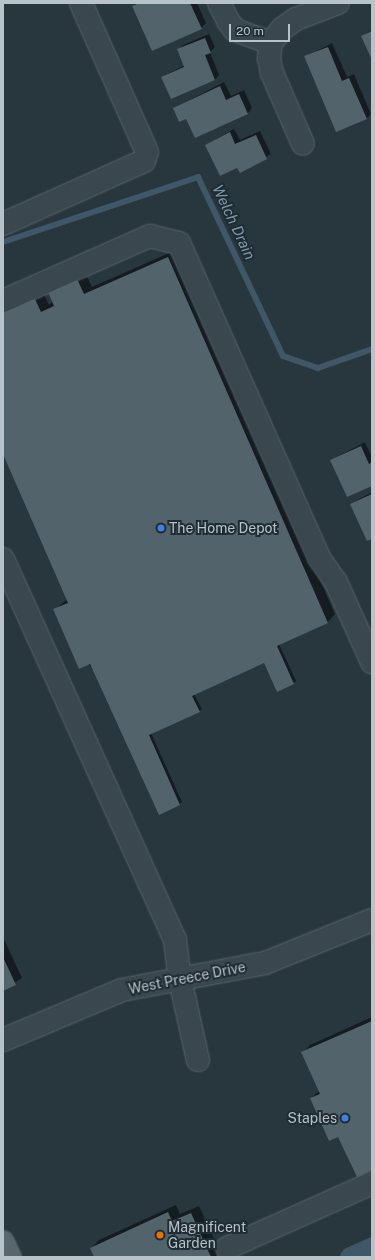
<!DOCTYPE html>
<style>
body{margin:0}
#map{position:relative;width:375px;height:1260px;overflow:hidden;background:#28363e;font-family:"Public Sans",sans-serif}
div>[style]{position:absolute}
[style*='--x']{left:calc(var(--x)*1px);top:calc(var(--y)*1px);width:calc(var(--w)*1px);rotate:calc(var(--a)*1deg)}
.shadow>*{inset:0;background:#0007}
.stream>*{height:6px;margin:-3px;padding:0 3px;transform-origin:3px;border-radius:3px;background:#3f5766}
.canal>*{height:21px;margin:-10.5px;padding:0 10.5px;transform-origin:10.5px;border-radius:10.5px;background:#3f5766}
.building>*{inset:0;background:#53636b}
.roads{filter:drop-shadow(0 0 1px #59656c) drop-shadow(0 0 1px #59656c)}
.minor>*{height:22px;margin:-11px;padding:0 11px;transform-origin:11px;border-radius:11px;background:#3b474e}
.major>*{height:22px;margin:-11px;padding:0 11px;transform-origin:11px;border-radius:11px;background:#5a666e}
.dots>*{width:11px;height:11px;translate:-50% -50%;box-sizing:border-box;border:2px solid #202c33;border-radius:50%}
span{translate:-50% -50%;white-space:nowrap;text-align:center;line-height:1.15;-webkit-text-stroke:4px #202c33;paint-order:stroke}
.poi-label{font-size:14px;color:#b8c2c9}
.left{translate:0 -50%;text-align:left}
.right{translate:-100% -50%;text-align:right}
.street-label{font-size:14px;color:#b8c2c9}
.water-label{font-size:15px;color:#7b98aa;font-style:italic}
.frame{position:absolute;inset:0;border:4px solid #b8c2c9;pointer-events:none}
.scale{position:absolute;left:229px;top:24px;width:61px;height:18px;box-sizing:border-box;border:2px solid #b8c2c9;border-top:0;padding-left:5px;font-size:12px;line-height:14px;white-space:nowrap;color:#b8c2c9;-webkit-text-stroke:3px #202c33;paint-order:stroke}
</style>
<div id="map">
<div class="shadow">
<div style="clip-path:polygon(136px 3px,197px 3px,206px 23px,201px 28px,133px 6px)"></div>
<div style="clip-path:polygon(372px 30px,372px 58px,363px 36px)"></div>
<div style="clip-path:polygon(209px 34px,215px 47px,210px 52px,219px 75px,215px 80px,162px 77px,185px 65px,178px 50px,183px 45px)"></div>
<div style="clip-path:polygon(332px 43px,347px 77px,354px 74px,371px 114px,366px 119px,305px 57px)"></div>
<div style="clip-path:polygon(224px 82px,231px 96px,244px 90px,252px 108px,248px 113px,196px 137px,187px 117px,174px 108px)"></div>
<div style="clip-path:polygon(234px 129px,240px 140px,260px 131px,271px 154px,240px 171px,238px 167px,206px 145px)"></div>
<div style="clip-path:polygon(176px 250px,335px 614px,328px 622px,279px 644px,296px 681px,294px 683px,278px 691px,265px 662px,194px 694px,202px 709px,199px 711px,151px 733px,182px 802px,179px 804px,54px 610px,68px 599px,3px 451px,3px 307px,42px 290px,49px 305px,85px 272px,92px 287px)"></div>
<div style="clip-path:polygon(365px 442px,372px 457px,372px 485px,331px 460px)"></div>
<div style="clip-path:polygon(372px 492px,372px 538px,351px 504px)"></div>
<div style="clip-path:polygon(3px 937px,22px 978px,3px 990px)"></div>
<div style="clip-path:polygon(372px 1017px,372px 1169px,311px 1098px,320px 1090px,303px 1053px,310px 1045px)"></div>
<div style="clip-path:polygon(176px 1205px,180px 1214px,199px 1206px,220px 1252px,215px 1257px,95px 1257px,91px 1248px,99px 1240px)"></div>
</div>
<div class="stream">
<div style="--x:3;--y:242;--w:206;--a:-18.4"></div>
<div style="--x:198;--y:177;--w:198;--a:64.6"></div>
<div style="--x:283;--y:356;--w:37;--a:19"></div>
<div style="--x:318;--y:368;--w:57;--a:-19.4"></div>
</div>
<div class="canal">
<div style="--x:350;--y:1257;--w:24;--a:-24"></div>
</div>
<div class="building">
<div style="clip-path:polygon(139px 3px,190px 3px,202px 29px,152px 51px,132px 6px)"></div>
<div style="clip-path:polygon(372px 31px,372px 60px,361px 36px)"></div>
<div style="clip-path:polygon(205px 38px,211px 53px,205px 55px,215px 80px,171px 99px,161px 77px,184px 67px,177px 49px)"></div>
<div style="clip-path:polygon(328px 47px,342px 81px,349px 78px,367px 119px,336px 132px,304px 56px)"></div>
<div style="clip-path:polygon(220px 86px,226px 100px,239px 94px,248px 114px,195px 138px,186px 119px,179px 122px,173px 108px)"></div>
<div style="clip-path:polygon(230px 132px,235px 144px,256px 135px,267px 159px,240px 173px,237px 168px,220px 176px,205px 145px)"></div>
<div style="clip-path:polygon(168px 257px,328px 623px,277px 646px,294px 684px,277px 692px,264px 663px,192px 696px,200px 712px,149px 735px,180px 805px,159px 815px,90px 664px,79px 669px,53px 609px,68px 603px,3px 454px,3px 311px,34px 297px,41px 312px,54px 306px,48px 292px,77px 279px,84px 294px)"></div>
<div style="clip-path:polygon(361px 446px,369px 464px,372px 462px,372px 486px,347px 497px,330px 460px)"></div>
<div style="clip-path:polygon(372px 494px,372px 539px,367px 541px,350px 504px)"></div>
<div style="clip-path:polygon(3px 957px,16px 985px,3px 991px)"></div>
<div style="clip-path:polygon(372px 1021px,372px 1170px,357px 1177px,338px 1137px,329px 1141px,310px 1098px,320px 1094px,301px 1052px)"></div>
<div style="clip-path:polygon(168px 1212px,172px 1221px,191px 1213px,211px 1257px,94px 1257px,90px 1248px)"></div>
</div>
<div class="roads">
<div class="minor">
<div style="--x:219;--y:3;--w:20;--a:63"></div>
<div style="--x:228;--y:21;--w:11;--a:52"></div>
<div style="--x:235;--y:30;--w:38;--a:20"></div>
<div style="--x:271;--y:43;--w:15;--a:98"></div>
<div style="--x:269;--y:58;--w:15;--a:79"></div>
<div style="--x:272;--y:73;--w:77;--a:66.4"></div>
<div style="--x:271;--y:43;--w:18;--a:-52"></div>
<div style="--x:282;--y:29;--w:17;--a:-36"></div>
<div style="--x:296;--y:19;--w:45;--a:-20.9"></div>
<div style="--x:3;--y:224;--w:154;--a:-24.1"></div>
<div style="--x:144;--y:161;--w:9;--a:-72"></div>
<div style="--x:147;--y:152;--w:163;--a:-113.9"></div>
<div style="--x:3;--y:301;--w:161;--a:-23.9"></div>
<div style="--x:150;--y:236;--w:30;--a:14"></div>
<div style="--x:179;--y:243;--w:345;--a:66"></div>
<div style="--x:319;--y:558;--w:29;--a:55"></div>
<div style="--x:336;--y:582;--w:88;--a:65.8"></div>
<div style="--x:3;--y:559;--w:418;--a:65.7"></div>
<div style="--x:175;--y:940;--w:39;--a:83"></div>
<div style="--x:180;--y:979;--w:83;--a:77.5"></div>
<div style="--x:3;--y:1040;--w:129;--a:-22.8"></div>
<div style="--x:122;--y:990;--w:146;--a:-10.7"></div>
<div style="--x:265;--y:963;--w:115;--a:-21.9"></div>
<div style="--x:227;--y:1248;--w:159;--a:-24.1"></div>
</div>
<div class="major">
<div style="--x:3;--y:1242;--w:17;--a:65"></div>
</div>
</div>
<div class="dots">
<div style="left:161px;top:528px;background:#3f7fe0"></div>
<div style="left:345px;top:1118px;background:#3f7fe0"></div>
<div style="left:160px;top:1235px;background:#e8710a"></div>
</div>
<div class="poi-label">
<span class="left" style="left:169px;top:528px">The Home Depot</span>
<span class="right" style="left:337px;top:1118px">Staples</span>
<span class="left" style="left:168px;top:1235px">Magnificent<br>Garden</span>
</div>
<div class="street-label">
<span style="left:187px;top:978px;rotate:-11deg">West Preece Drive</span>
</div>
<div class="water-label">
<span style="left:234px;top:222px;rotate:65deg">Welch Drain</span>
</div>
<div class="frame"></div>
<div class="scale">20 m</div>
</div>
